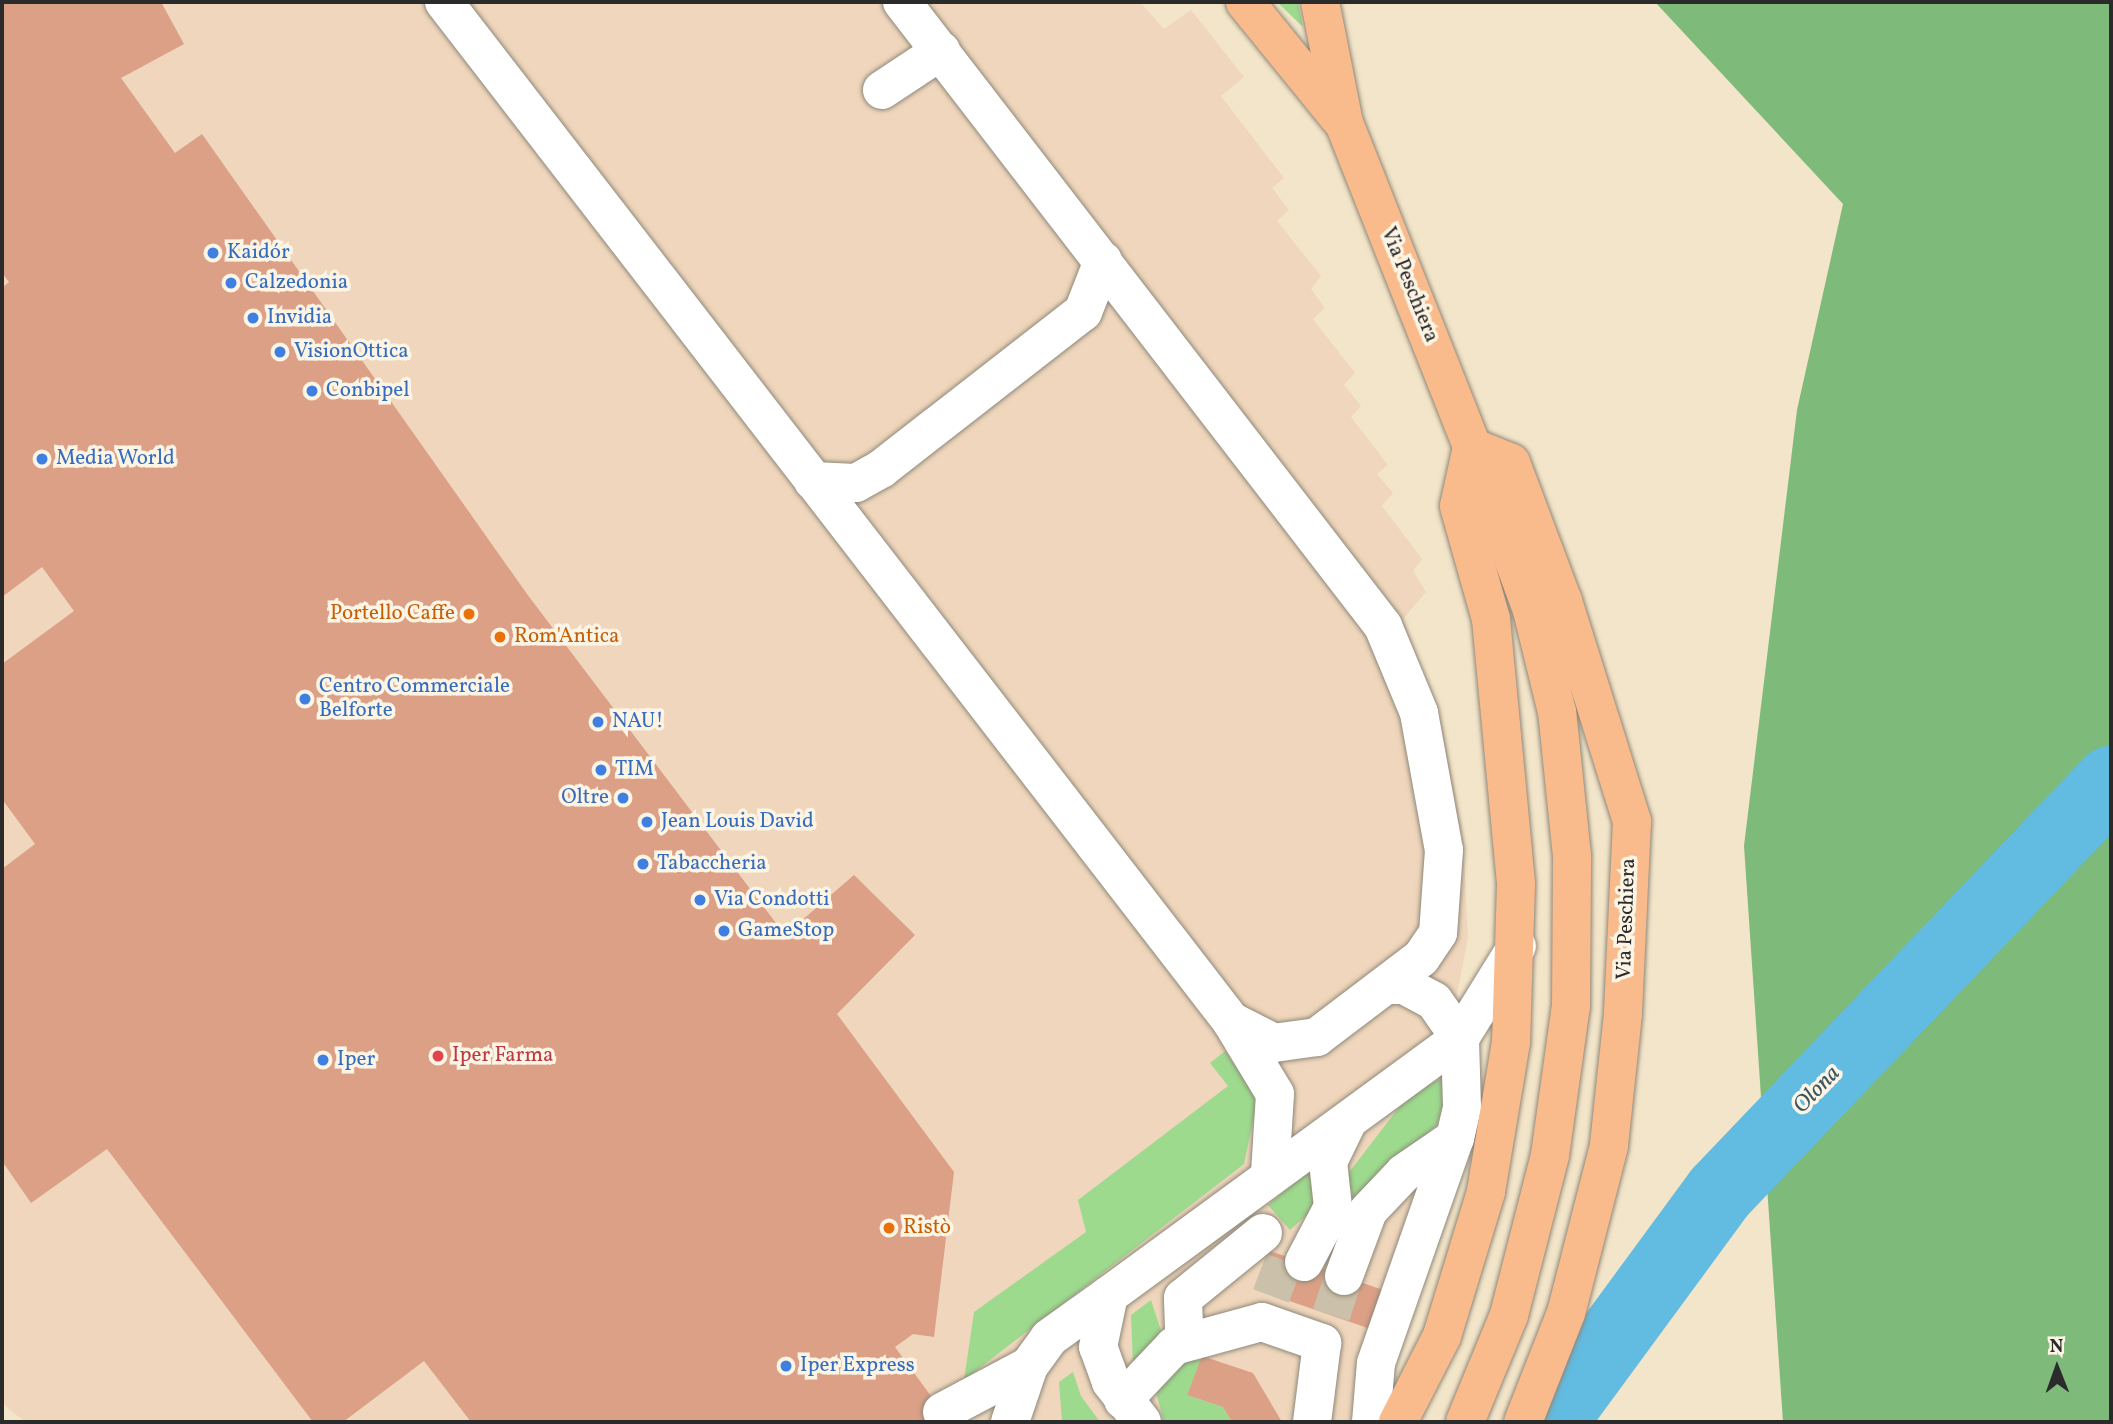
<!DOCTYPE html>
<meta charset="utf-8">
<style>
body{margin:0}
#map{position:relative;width:2113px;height:1424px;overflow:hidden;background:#f3e5c9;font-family:Vollkorn,serif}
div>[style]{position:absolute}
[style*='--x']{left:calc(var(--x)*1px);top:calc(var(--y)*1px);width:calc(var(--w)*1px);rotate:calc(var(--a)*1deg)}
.built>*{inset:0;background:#efd6bc}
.green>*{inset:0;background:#9dda8e}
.forest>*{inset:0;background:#7eba79}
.river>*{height:72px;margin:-36px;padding:0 36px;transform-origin:36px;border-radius:36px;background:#62bbe0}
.building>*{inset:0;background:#dba086;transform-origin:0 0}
.minor-tunnel>*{height:38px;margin-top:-19px;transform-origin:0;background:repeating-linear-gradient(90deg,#cbc0a9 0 38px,transparent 0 57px)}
.roads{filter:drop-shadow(0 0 2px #8f887a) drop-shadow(0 0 2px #8f887a)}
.minor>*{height:38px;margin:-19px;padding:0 19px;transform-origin:19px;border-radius:19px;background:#fff}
.major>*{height:38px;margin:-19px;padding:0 19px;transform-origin:19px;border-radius:19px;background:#fabb8c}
.highway>*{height:38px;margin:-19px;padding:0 19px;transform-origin:19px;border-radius:19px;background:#fabb8c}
.dots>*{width:19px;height:19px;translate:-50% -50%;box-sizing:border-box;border:4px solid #fcf5e5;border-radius:50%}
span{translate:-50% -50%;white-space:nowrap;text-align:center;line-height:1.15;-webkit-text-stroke:7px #fcf5e5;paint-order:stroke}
.shop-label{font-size:21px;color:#366cbe}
.left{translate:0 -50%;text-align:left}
.right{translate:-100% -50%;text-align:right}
.street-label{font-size:21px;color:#2b2b2b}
.food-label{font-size:21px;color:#c56008}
.health-label{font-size:21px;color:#be3a42}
.water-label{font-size:23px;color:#3c5661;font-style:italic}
.frame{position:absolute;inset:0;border:4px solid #2b2b2b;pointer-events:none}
.north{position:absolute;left:2022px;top:1333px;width:70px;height:70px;-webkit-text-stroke:5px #fcf5e5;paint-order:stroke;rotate:359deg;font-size:19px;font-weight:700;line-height:28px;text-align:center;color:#2b2b2b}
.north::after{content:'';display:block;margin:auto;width:24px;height:32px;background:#2b2b2b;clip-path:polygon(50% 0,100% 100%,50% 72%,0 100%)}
</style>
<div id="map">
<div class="built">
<div style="clip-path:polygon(2px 2px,1140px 2px,1164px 29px,1191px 10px,1244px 77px,1221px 96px,1284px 178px,1272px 188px,1289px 210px,1277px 221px,1321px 276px,1311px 289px,1325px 308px,1313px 319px,1355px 373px,1344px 385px,1361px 406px,1351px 417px,1388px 465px,1377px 474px,1393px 493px,1382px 506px,1422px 559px,1413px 571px,1426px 592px,1403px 619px,1442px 724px,1463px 833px,1468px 938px,1434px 1113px,1356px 1422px,25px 1422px,2px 1403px)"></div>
</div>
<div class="green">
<div style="clip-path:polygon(1277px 2px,1298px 2px,1303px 27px)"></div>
<div style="clip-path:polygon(1225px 1051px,1258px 1098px,1244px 1164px,964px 1380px,974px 1312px,1086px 1232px,1078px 1200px,1228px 1086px,1210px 1063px)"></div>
<div style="clip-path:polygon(1456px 1072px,1437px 1125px,1354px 1202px,1347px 1175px,1400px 1106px,1413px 1092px)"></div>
<div style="clip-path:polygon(1314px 1165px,1318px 1205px,1290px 1230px,1268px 1205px)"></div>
<div style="clip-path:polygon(1151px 1300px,1163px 1337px,1133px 1365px,1131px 1315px)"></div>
<div style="clip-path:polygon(1183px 1358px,1201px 1360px,1187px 1395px,1223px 1407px,1232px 1422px,1164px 1422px,1156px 1392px)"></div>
<div style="clip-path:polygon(1073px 1372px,1081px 1396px,1100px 1422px,1062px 1422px,1059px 1382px)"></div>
</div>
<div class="forest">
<div style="clip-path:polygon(1655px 2px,2111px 2px,2111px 1422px,1783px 1422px,1744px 846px,1797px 410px,1843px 204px)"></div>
</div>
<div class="river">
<div style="--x:1551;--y:1422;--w:285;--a:-53.7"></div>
<div style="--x:1720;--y:1192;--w:567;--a:-46.36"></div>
</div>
<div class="building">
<div style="clip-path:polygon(2px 2px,161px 2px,184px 44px,121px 78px,175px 153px,202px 134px,527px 594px,785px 935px,854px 875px,915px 935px,837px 1014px,954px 1172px,934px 1337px,913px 1334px,895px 1347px,950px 1422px,471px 1422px,424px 1361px,343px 1422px,313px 1422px,107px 1149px,31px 1203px,2px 1161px,2px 869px,35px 844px,2px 799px,2px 664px,74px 611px,42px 567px,2px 597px,2px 288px,9px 282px,2px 273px)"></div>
<div style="left:1270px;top:1251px;width:125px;height:41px;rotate:19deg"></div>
<div style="clip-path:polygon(1202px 1356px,1253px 1373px,1282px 1422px,1232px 1422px,1223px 1407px,1187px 1395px)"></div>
</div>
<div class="minor-tunnel">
<div style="--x:1271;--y:1296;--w:43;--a:-69.4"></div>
<div style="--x:1331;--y:1315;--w:41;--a:-71.6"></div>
</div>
<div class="roads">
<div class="minor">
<div style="--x:444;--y:2;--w:1288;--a:52.32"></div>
<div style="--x:1231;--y:1021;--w:85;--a:58.9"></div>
<div style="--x:1275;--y:1094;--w:80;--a:93.6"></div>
<div style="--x:902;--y:2;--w:788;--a:52.37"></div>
<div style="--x:1383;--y:626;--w:94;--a:67.5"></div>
<div style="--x:1419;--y:713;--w:139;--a:79.7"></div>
<div style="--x:1444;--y:850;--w:83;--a:94.1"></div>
<div style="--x:1438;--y:933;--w:30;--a:124"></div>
<div style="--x:1421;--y:958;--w:131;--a:142.8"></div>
<div style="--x:1317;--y:1037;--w:43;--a:172.1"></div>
<div style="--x:1274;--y:1043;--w:48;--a:-152.9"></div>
<div style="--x:882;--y:90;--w:71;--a:-33.5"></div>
<div style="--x:813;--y:481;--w:43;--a:2.7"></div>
<div style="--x:856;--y:483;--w:29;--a:-29"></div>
<div style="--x:881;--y:469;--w:256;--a:-37.9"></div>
<div style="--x:1083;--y:312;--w:55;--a:-68.6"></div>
<div style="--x:1304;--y:1262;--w:62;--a:-62.2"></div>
<div style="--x:1333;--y:1207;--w:45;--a:-96.3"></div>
<div style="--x:1328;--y:1162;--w:41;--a:-64.1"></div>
<div style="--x:1344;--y:1276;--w:69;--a:-69.7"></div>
<div style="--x:1368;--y:1211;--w:52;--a:-46.5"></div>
<div style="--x:1404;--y:1173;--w:62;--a:-34.5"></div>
<div style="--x:1455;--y:1138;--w:32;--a:-77"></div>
<div style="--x:1462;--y:1107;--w:69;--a:-91.7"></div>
<div style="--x:1460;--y:1038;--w:45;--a:-125.1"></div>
<div style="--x:1434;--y:1001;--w:34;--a:-152"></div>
<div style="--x:1404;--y:985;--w:18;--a:180"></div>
<div style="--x:1191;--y:1338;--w:12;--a:-125"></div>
<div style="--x:1184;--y:1328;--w:30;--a:-92"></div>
<div style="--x:1183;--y:1298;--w:103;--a:-39.1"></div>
<div style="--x:1123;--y:1400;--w:74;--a:-46.6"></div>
<div style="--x:1174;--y:1346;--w:91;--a:-15.3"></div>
<div style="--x:1262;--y:1322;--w:64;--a:19.3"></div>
<div style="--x:1322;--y:1343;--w:80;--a:97.2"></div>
<div style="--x:942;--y:1412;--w:98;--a:-27.9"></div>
<div style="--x:1010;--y:1422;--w:59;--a:-71.3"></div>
<div style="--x:1029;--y:1366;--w:34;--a:-54"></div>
<div style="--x:1049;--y:1338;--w:74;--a:-35.6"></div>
<div style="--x:1142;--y:1422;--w:51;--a:-127.8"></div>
<div style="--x:1111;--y:1382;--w:37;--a:-110"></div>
<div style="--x:1098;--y:1347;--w:53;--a:-78.1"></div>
<div style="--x:1109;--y:1295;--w:435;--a:-36.2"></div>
<div style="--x:1460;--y:1038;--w:108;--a:-58.2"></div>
<div style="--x:1371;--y:1422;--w:59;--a:-85.2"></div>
<div style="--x:1376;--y:1363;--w:238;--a:-70.7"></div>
</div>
<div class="major">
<div style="--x:1245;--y:2;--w:151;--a:50.9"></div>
<div style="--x:1320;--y:2;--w:123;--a:78.8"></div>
<div style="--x:1344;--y:123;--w:348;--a:68.4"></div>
<div style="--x:1472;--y:447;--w:60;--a:102.4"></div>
<div style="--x:1459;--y:506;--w:117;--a:74.2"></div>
<div style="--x:1491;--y:619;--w:266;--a:84.6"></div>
<div style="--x:1516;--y:884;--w:158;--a:91.8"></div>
<div style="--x:1511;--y:1042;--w:152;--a:99.5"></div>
<div style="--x:1486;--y:1192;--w:151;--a:107"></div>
<div style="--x:1442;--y:1336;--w:97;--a:117.1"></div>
<div style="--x:1472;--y:447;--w:42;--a:22.3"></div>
<div style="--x:1511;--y:463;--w:147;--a:69.4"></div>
<div style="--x:1563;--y:601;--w:231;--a:72.6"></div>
<div style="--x:1632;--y:821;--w:193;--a:92.7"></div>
<div style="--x:1623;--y:1014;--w:133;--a:96.1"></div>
<div style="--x:1609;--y:1146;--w:172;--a:104.4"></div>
<div style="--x:1566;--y:1313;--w:117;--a:111.5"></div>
</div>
<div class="highway">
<div style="--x:1465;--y:1422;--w:116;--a:-67.6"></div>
<div style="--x:1509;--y:1315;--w:165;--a:-75.6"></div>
<div style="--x:1550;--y:1155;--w:150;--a:-82"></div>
<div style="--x:1571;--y:1006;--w:150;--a:-89.6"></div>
<div style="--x:1572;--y:856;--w:145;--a:-95.9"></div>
<div style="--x:1557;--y:712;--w:105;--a:-103.8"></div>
<div style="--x:1532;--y:610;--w:174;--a:-110.2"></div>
</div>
</div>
<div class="dots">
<div style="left:213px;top:253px;background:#3f7fe0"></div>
<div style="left:231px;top:283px;background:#3f7fe0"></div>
<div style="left:253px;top:318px;background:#3f7fe0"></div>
<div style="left:280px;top:352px;background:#3f7fe0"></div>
<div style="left:312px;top:391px;background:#3f7fe0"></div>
<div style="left:42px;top:459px;background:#3f7fe0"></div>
<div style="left:469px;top:614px;background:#e8710a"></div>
<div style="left:500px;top:637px;background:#e8710a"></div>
<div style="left:305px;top:699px;background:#3f7fe0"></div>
<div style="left:598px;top:722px;background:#3f7fe0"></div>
<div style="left:601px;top:770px;background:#3f7fe0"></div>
<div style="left:623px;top:798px;background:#3f7fe0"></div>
<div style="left:647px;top:822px;background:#3f7fe0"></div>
<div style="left:643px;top:864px;background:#3f7fe0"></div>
<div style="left:700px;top:900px;background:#3f7fe0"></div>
<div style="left:724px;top:931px;background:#3f7fe0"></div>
<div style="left:438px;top:1056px;background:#e0444e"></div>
<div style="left:323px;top:1060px;background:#3f7fe0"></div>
<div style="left:889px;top:1228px;background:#e8710a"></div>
<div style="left:786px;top:1366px;background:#3f7fe0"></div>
</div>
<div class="shop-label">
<span class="left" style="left:227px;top:253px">Kaidór</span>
<span class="left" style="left:245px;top:283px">Calzedonia</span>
<span class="left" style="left:267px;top:318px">Invidia</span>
<span class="left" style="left:294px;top:352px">VisionOttica</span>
<span class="left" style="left:326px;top:391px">Conbipel</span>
<span class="left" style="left:56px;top:459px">Media World</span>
<span class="left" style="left:319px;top:699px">Centro Commerciale<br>Belforte</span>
<span class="left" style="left:612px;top:722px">NAU!</span>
<span class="left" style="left:615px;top:770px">TIM</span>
<span class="right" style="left:609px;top:798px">Oltre</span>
<span class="left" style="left:661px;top:822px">Jean Louis David</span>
<span class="left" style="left:657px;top:864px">Tabaccheria</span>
<span class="left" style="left:714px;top:900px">Via Condotti</span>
<span class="left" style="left:738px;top:931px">GameStop</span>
<span class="left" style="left:337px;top:1060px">Iper</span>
<span class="left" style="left:800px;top:1366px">Iper Express</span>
</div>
<div class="street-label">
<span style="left:1409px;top:285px;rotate:68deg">Via Peschiera</span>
<span style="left:1627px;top:919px;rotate:-88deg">Via Peschiera</span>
</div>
<div class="food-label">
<span class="right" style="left:455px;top:614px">Portello Caffe</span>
<span class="left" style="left:514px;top:637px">Rom'Antica</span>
<span class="left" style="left:903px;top:1228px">Ristò</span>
</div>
<div class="health-label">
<span class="left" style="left:452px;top:1056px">Iper Farma</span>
</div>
<div class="water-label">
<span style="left:1817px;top:1090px;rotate:-46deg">Olona</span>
</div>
<div class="frame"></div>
<div class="north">N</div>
</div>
